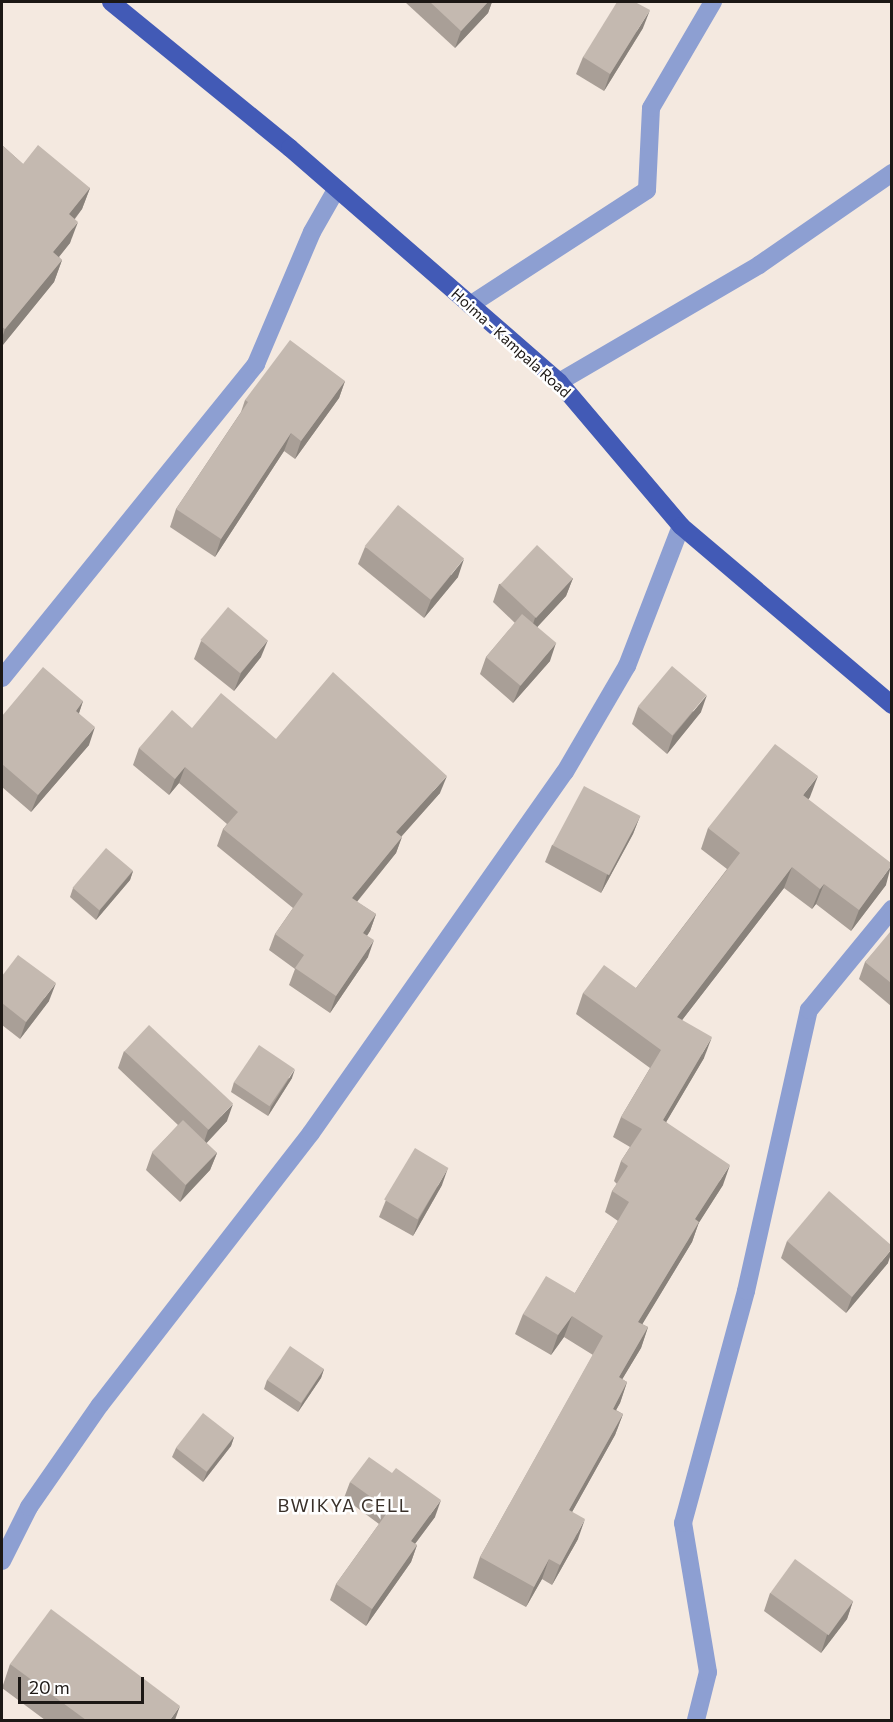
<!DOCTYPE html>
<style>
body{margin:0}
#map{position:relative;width:893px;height:1722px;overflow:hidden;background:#f4e9e0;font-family:Commissioner,sans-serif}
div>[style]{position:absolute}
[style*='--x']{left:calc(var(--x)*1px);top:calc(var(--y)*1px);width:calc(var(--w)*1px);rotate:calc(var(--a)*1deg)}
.street>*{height:18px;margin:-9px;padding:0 9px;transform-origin:9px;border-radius:9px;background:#8d9fd2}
.primary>*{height:18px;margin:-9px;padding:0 9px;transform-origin:9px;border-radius:9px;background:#425ab6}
.wall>*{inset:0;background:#a99f97}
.shaded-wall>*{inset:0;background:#89827b}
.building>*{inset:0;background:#c4b9b0;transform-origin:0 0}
span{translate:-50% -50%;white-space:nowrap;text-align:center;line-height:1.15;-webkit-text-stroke:5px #fff;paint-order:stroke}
.street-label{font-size:15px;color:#1c1815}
.quarter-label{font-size:18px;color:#393029;letter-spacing:1.5px}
.frame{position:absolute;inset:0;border:3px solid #1c1815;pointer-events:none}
.scale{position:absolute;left:18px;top:1677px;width:126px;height:27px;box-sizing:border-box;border:3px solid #1c1815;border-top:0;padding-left:8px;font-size:18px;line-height:21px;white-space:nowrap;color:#1c1815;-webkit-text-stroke:4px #fff;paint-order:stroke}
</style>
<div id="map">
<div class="street">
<div style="--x:470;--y:305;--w:211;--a:-33"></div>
<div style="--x:647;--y:190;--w:82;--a:-87.2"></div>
<div style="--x:651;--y:108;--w:123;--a:-59.7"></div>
<div style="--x:559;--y:382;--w:232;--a:-30.3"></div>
<div style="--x:759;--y:265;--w:162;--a:-34.7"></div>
<div style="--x:2;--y:678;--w:404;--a:-51"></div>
<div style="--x:256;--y:364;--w:143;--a:-67"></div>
<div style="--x:312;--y:232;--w:48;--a:-60.3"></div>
<div style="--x:2;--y:1561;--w:60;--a:-63.4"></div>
<div style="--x:29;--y:1507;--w:124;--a:-55.2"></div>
<div style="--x:100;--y:1405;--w:344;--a:-52.2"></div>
<div style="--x:311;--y:1133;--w:441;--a:-54.9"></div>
<div style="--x:565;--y:772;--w:123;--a:-59.7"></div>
<div style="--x:627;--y:666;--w:150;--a:-68.9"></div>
<div style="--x:696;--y:1720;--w:49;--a:-76"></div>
<div style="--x:708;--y:1672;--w:151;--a:-99.5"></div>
<div style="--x:683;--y:1523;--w:240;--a:-74.8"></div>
<div style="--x:746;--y:1291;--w:288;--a:-77.4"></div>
<div style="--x:809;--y:1010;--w:131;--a:-50.6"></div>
</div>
<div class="primary">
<div style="--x:111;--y:2;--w:231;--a:39.2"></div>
<div style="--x:290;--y:148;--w:357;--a:41"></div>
<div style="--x:559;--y:382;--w:189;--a:49.7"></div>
<div style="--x:681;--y:526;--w:277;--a:40.3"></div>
</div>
<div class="wall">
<div style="clip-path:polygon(405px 2px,492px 2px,488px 13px,455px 48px)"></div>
<div style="clip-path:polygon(643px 28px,604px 91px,576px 74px,583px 57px)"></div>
<div style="clip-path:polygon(2px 145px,23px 164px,90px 188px,82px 209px,75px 219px,70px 243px,59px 257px,62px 260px,54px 282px,2px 346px)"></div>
<div style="clip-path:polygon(345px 381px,339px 398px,295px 459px,284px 451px,215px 557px,170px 527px,176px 509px,241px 412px,245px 400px)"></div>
<div style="clip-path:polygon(365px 547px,458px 577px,424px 618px,358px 564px)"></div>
<div style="clip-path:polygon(573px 578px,566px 596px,537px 627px,550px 661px,513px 703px,480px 674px,486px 657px,515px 623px,493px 602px,499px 584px)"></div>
<div style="clip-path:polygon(201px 641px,261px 657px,234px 691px,194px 659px)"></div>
<div style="clip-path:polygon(83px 701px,79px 713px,89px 745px,31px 812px,2px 787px,2px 716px)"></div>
<div style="clip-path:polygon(638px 707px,701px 712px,667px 754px,632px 724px)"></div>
<div style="clip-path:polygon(192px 728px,276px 739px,440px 793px,402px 836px,396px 853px,357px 902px,376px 914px,370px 931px,367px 936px,368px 957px,330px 1013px,289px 985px,295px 969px,269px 950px,275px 934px,293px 908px,217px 846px,223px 829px,227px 824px,179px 783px,169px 795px,133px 765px,139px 748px)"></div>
<div style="clip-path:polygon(810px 797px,808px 800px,886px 885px,851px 931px,816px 904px,812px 909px,784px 888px,682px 1020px,704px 1058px,666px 1122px,723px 1185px,699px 1222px,692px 1242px,642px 1324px,648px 1327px,641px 1348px,622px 1379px,627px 1382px,620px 1403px,616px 1410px,623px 1414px,615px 1435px,572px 1512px,578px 1539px,552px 1585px,542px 1579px,526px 1607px,473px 1578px,480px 1557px,593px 1355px,564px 1337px,551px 1355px,515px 1334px,523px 1314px,575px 1293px,618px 1221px,605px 1212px,612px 1191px,617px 1184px,614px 1181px,621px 1161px,630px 1147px,613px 1137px,621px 1117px,650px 1068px,576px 1014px,583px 993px,636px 988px,727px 869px,701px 849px,708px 828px)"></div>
<div style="clip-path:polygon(640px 816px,633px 834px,601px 893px,545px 862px,552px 845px)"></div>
<div style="clip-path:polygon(133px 871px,130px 880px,96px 920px,70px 897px,73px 888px)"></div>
<div style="clip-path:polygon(891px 933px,891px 1006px,859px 979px,865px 962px)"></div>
<div style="clip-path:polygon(2px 976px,49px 1001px,20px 1039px,2px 1025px)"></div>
<div style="clip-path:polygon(124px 1051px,227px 1121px,206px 1143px,217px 1153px,210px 1170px,180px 1202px,146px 1170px,152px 1153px,178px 1125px,118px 1068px)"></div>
<div style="clip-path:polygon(292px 1078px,268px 1116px,231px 1092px,234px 1082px)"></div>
<div style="clip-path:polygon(442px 1185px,413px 1236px,379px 1217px,386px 1200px)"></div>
<div style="clip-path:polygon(787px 1241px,888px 1263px,846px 1313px,781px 1258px)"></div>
<div style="clip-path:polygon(324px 1369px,321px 1378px,298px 1412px,264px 1389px,267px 1380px)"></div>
<div style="clip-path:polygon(234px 1437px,231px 1446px,203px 1482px,172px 1457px,176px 1448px)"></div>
<div style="clip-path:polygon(350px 1482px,435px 1517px,415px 1544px,417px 1545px,411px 1562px,366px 1626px,330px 1600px,336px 1584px,379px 1524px,344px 1498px)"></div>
<div style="clip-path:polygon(770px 1593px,853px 1601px,847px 1619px,821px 1653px,764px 1611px)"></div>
<div style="clip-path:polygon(10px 1664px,175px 1720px,45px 1720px,2px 1688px)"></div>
</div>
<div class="shaded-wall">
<div style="clip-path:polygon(488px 2px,492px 2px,488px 13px,455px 48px,461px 31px)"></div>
<div style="clip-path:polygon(650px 10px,643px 28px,604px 91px,610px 74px)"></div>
<div style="clip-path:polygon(90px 188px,82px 209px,61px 236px,69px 214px)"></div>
<div style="clip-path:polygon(78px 222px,70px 243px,45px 274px,53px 252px)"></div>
<div style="clip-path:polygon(62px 260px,54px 282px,2px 346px,2px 338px,5px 329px)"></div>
<div style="clip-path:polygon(345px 381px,339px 398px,295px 459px,301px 441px)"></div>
<div style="clip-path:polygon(291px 433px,284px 451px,215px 557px,221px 539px)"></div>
<div style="clip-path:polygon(464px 559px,458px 577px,424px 618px,431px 600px)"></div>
<div style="clip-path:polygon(573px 578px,566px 596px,529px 636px,535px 618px)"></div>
<div style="clip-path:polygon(268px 640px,261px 657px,234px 691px,241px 673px)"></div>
<div style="clip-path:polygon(556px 643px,550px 661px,513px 703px,520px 686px)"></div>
<div style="clip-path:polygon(707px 695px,701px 712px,667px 754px,673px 736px)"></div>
<div style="clip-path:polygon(83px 701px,77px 719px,76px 711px)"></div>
<div style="clip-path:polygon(95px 727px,89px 745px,31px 812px,38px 795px)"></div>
<div style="clip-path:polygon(185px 767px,179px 783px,169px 795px,175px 779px)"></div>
<div style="clip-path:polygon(447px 776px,440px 793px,390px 849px,396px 832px)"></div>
<div style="clip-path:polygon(818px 776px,810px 797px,795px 816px,803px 795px)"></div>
<div style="clip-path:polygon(640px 816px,633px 834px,601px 893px,607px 875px)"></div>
<div style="clip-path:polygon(402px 837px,396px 853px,346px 915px,352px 898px)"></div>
<div style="clip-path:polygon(891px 866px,886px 885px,851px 931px,859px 910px)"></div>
<div style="clip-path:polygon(792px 867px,784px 888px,669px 1037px,677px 1017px)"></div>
<div style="clip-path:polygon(133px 871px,130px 880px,96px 920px,100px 910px)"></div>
<div style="clip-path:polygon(824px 884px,816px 904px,812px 909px,820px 889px)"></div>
<div style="clip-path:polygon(376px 914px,370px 931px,357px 950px,363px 933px)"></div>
<div style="clip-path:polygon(374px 940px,368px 957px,330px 1013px,336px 996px)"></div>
<div style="clip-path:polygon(56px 983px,49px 1001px,20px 1039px,26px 1022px)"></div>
<div style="clip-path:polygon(712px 1037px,704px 1058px,655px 1141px,663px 1120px)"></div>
<div style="clip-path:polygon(295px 1069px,292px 1078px,268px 1116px,271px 1107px)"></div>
<div style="clip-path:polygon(233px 1104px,227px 1121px,202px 1148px,208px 1130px)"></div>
<div style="clip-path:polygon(217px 1153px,210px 1170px,180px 1202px,186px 1185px)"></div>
<div style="clip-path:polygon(730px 1165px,723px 1185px,688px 1240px,695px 1219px)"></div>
<div style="clip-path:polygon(448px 1168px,442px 1185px,413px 1236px,419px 1219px)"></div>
<div style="clip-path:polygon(699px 1222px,692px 1242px,631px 1343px,638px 1322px)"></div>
<div style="clip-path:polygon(891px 1250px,891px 1254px,888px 1263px,846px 1313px,852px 1297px)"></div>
<div style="clip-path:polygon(572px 1316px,564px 1337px,551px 1355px,558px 1335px)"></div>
<div style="clip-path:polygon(648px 1327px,641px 1348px,611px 1398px,619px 1377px)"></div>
<div style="clip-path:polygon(324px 1369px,321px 1378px,298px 1412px,302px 1403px)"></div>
<div style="clip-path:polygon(627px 1382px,620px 1403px,605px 1430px,613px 1409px)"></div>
<div style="clip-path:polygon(623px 1414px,615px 1435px,562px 1530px,569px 1510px)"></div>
<div style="clip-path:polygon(234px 1437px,231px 1446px,203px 1482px,207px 1472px)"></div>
<div style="clip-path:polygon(441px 1500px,435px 1517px,405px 1557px,411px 1541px)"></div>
<div style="clip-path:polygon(585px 1519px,578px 1539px,552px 1585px,560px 1565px)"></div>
<div style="clip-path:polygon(417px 1545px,411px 1562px,366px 1626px,372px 1609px)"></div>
<div style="clip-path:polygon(549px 1559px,542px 1579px,526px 1607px,534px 1587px)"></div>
<div style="clip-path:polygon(853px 1601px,847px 1619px,821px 1653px,827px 1635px)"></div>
<div style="clip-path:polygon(180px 1706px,175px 1720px,170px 1720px)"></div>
</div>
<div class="building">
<div style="clip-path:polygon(430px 2px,488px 2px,461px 31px)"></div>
<div style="clip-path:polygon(617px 2px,635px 2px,650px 10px,610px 74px,583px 57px)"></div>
<div style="clip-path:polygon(2px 145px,23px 164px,38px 145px,90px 188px,69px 214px,78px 222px,53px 252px,62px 260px,5px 329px,2px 327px)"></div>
<div style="clip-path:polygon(290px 340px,345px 381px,301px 441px,291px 433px,221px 539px,176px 509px,248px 402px,245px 400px)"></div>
<div style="left:398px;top:505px;width:85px;height:53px;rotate:39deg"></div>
<div style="left:537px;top:545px;width:49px;height:54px;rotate:43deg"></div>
<div style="left:228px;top:607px;width:52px;height:43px;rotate:40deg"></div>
<div style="left:522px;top:614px;width:45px;height:56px;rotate:40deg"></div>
<div style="left:672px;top:666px;width:45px;height:53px;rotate:40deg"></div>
<div style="clip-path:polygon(43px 667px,83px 701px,76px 711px,95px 727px,38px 795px,2px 764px,2px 716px)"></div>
<div style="clip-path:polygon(333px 672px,447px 776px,396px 832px,402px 837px,352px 898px,376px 914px,363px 933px,374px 940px,336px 996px,295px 968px,304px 955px,275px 934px,303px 894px,223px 829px,238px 812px,185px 767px,175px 779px,139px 748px,172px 710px,192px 728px,221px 693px,276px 739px)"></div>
<div style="clip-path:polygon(775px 744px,818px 776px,803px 795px,891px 863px,891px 866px,859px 910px,824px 884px,820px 889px,792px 867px,677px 1017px,712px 1037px,663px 1120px,730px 1165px,695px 1219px,699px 1222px,638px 1322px,648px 1327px,619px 1377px,627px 1382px,613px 1409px,623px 1414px,569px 1510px,585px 1519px,560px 1565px,549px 1559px,534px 1587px,480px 1557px,603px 1336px,572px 1316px,558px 1335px,523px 1314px,546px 1276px,575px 1293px,629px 1202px,612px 1191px,628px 1166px,621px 1161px,642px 1129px,621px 1117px,661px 1050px,583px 993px,604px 965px,636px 988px,740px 853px,708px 828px)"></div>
<div style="left:584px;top:786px;width:64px;height:67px;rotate:28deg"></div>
<div style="left:106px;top:848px;width:35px;height:52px;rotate:40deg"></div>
<div style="clip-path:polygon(890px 932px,891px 933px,891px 983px,865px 962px)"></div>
<div style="clip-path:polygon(18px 955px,56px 983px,26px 1022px,2px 1003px,2px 976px)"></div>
<div style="left:149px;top:1025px;width:115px;height:36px;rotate:43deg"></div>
<div style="left:259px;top:1045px;width:43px;height:45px;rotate:34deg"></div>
<div style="left:183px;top:1120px;width:47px;height:45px;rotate:44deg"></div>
<div style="left:415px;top:1148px;width:39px;height:60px;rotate:31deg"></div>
<div style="clip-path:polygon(829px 1191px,891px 1245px,891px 1250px,852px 1297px,787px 1241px)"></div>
<div style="left:290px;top:1346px;width:41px;height:41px;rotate:34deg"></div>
<div style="left:203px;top:1413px;width:39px;height:44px;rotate:38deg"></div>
<div style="clip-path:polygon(369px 1457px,392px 1473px,396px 1468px,441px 1500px,411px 1541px,417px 1545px,372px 1609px,336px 1584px,389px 1510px,350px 1482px)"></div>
<div style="left:795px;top:1559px;width:72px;height:42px;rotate:36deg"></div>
<div style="clip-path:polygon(51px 1609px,180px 1706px,170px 1720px,86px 1720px,10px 1664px)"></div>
</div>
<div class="street-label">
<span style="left:511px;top:343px;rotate:42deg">Hoima - Kampala Road</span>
</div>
<div class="quarter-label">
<span style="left:344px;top:1505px">BWIKYA CELL</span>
</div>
<div class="frame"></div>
<div class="scale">20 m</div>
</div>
